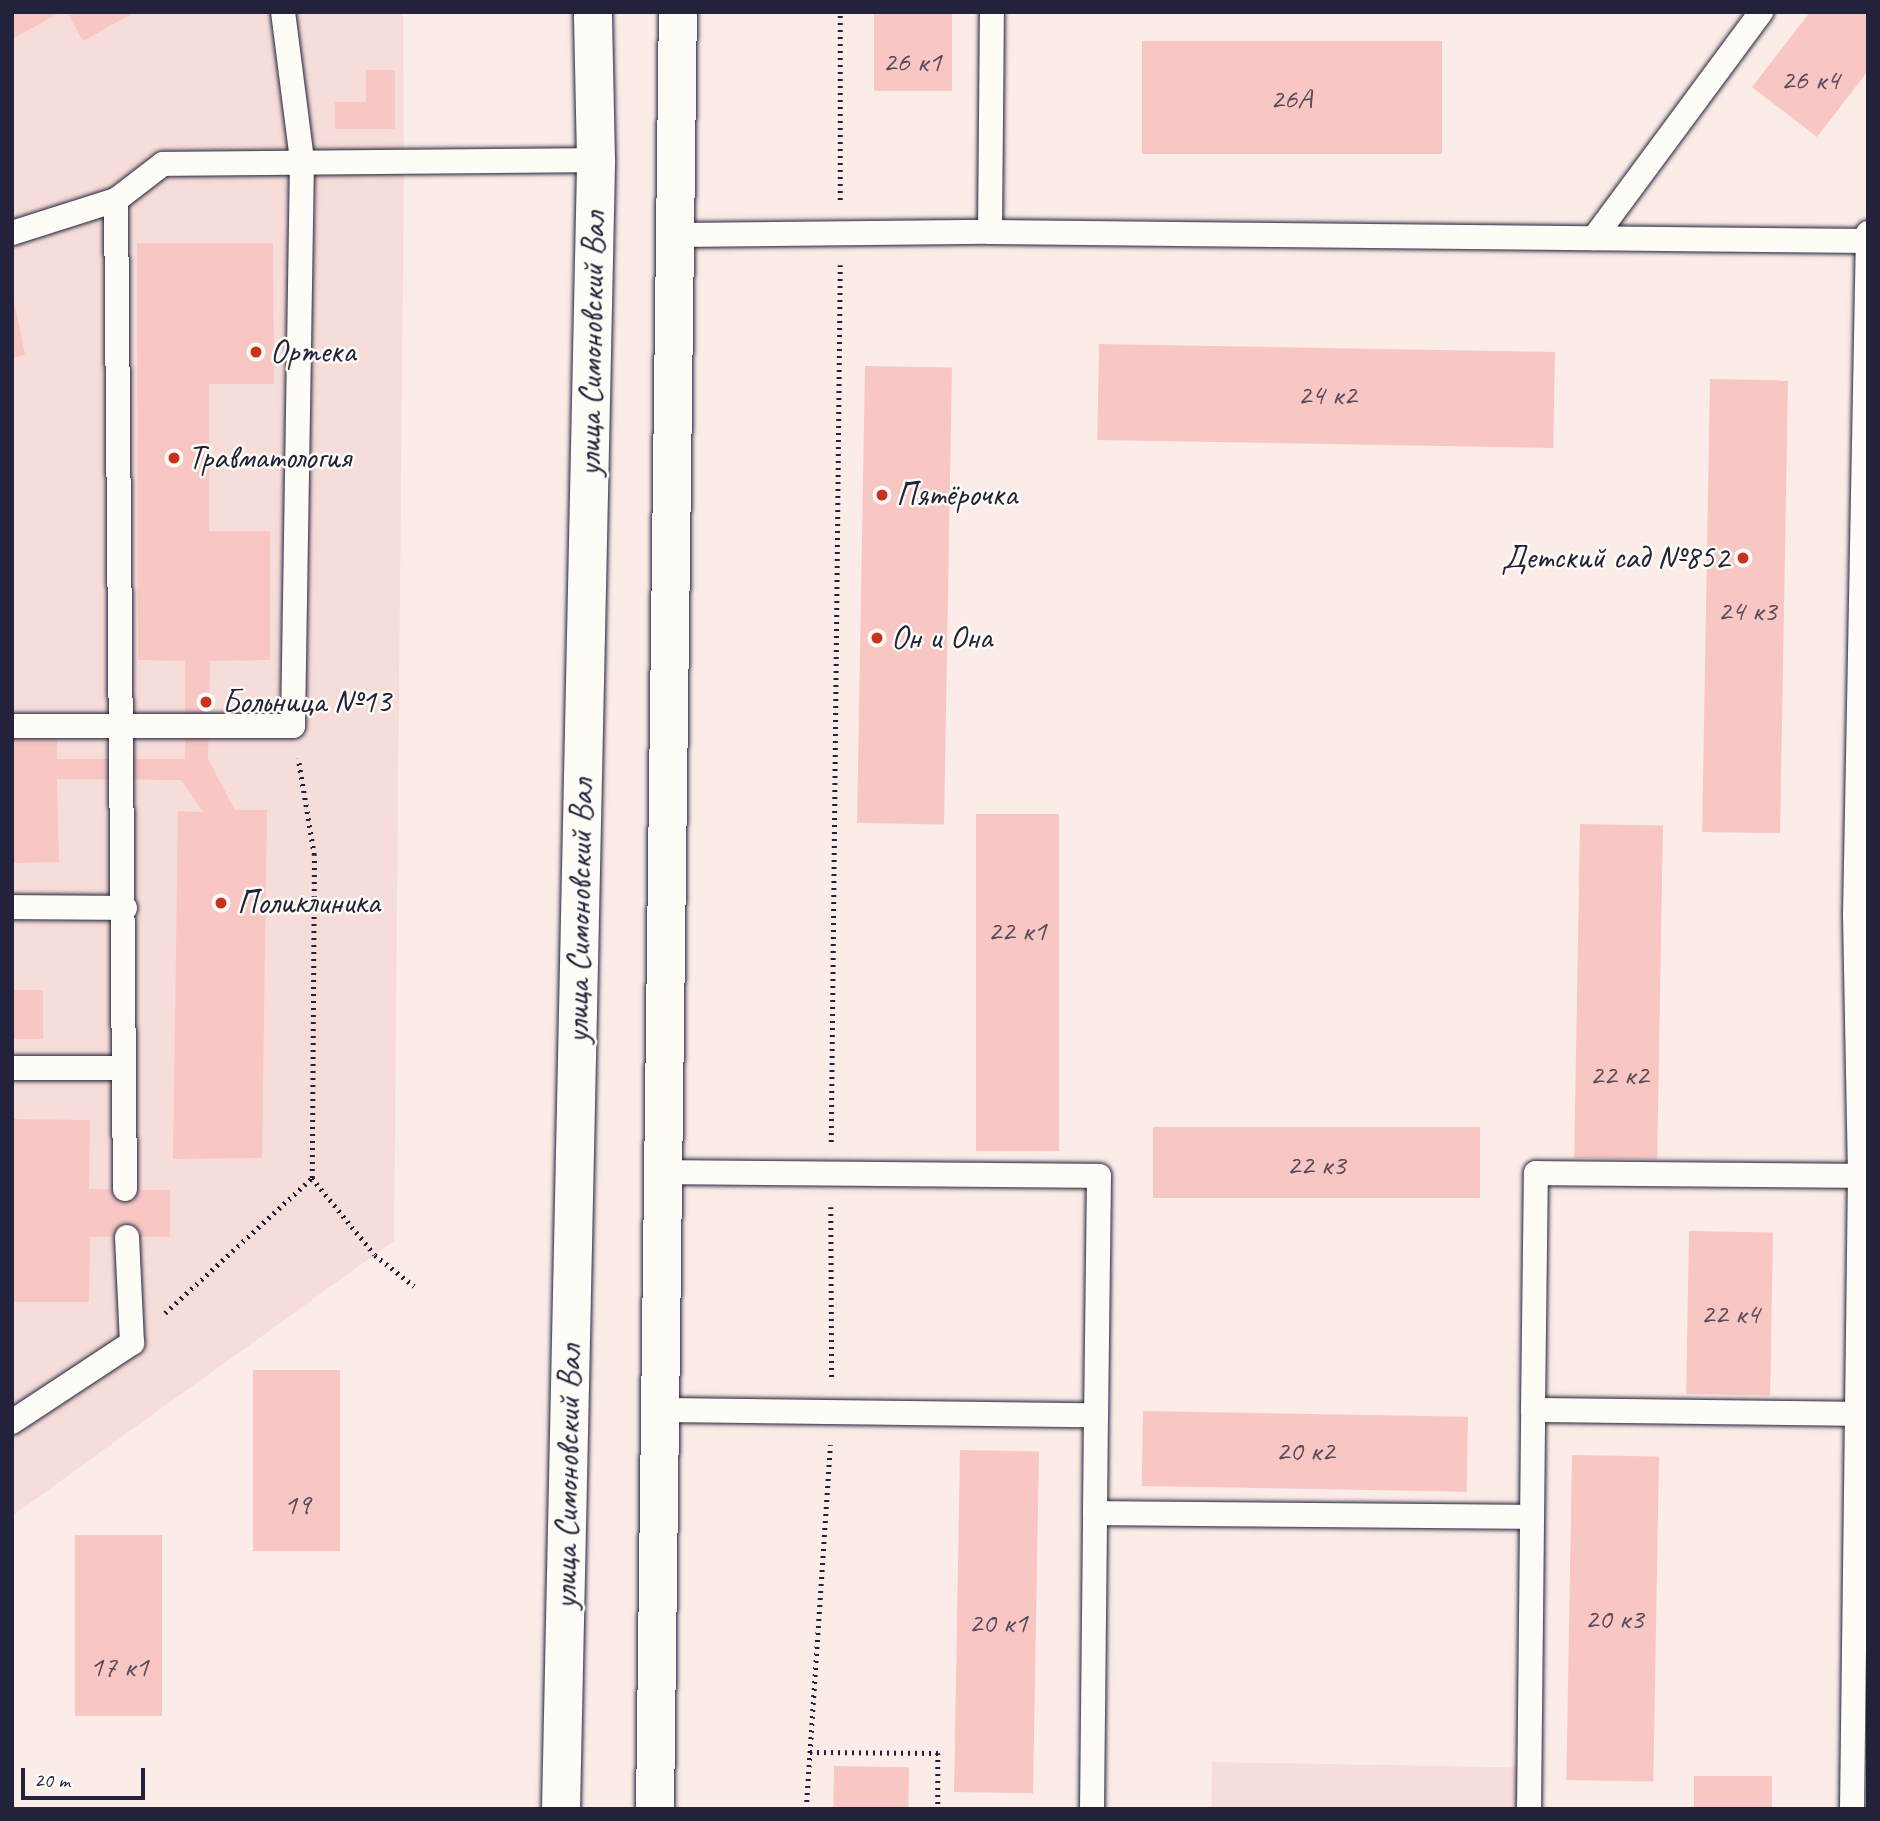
<!DOCTYPE html>
<meta charset="utf-8">
<style>
body{margin:0}
#map{position:relative;width:1880px;height:1821px;overflow:hidden;background:#fcece8;font-family:Caveat,sans-serif}
div>[style]{position:absolute}
[style*='--x']{left:calc(var(--x)*1px);top:calc(var(--y)*1px);width:calc(var(--w)*1px);rotate:calc(var(--a)*1deg)}
.built>*{inset:0;background:#f7ddda;transform-origin:0 0}
.building>*{inset:0;background:#f8c7c4;transform-origin:0 0}
.path>*{height:4.5px;margin-top:-2.25px;transform-origin:0;background:repeating-linear-gradient(90deg,#22223b 0 2px,transparent 0 7px)}
.roads{filter:drop-shadow(0 0 2px #22223b) drop-shadow(0 0 2px #22223b)}
.service>*{height:24px;margin:-12px;padding:0 12px;transform-origin:12px;border-radius:12px;background:#fdfcf7}
.primary>*{height:38px;margin:-19px;padding:0 19px;transform-origin:19px;border-radius:19px;background:#fdfcf7}
.dots>*{width:19px;height:19px;translate:-50% -50%;box-sizing:border-box;border:4px solid #fdfcf7;border-radius:50%}
span{translate:-50% -50%;white-space:nowrap;text-align:center;line-height:1.15;-webkit-text-stroke:5px #fdfcf7;paint-order:stroke}
.number-label{font-size:30px;color:#584b5d}
.number-label span{-webkit-text-stroke-width:0}
.street-label{font-size:33px;color:#22223b}
.poi-label{font-size:33px;color:#22223b}
.left{translate:0 -50%;text-align:left}
.right{translate:-100% -50%;text-align:right}
.frame{position:absolute;inset:0;border:14px solid #22223b;pointer-events:none}
.scale{position:absolute;left:21px;top:1768px;width:124px;height:32px;box-sizing:border-box;border:4px solid #22223b;border-top:0;padding-left:9px;font-size:21px;line-height:24px;white-space:nowrap;color:#22223b;-webkit-text-stroke:5px #fdfcf7;paint-order:stroke}
</style>
<div id="map">
<div class="built">
<div style="clip-path:polygon(12px 12px,403px 12px,404px 162px,394px 1241px,12px 1516px)"></div>
<div style="left:1212px;top:1762px;width:315px;height:47px;rotate:1deg"></div>
</div>
<div class="building">
<div style="clip-path:polygon(12px 12px,61px 12px,12px 39px)"></div>
<div style="clip-path:polygon(67px 12px,135px 12px,83px 41px)"></div>
<div style="left:874px;top:12px;width:78px;height:79px"></div>
<div style="clip-path:polygon(1810px 12px,1868px 12px,1868px 71px,1817px 137px,1752px 87px)"></div>
<div style="left:1142px;top:41px;width:300px;height:113px"></div>
<div style="clip-path:polygon(366px 70px,395px 70px,395px 129px,335px 129px,335px 102px,366px 102px)"></div>
<div style="clip-path:polygon(137px 243px,273px 243px,274px 384px,209px 384px,209px 531px,270px 531px,270px 660px,210px 661px,208px 759px,235px 810px,267px 810px,262px 1158px,173px 1159px,178px 811px,203px 812px,181px 780px,57px 779px,59px 862px,12px 863px,12px 730px,57px 729px,57px 759px,185px 759px,185px 661px,138px 660px)"></div>
<div style="clip-path:polygon(12px 291px,25px 355px,12px 358px)"></div>
<div style="left:1099px;top:344px;width:456px;height:96px;rotate:1deg"></div>
<div style="left:865px;top:366px;width:87px;height:457px;rotate:1deg"></div>
<div style="left:1710px;top:379px;width:78px;height:453px;rotate:1deg"></div>
<div style="left:976px;top:814px;width:83px;height:337px"></div>
<div style="left:1580px;top:824px;width:83px;height:334px;rotate:1deg"></div>
<div style="left:12px;top:990px;width:31px;height:49px"></div>
<div style="clip-path:polygon(12px 1119px,90px 1120px,89px 1189px,170px 1190px,170px 1237px,90px 1237px,89px 1302px,12px 1302px)"></div>
<div style="left:1153px;top:1127px;width:327px;height:71px"></div>
<div style="left:1689px;top:1231px;width:84px;height:163px;rotate:1deg"></div>
<div style="left:253px;top:1370px;width:87px;height:181px"></div>
<div style="left:1143px;top:1411px;width:325px;height:75px;rotate:1deg"></div>
<div style="left:960px;top:1450px;width:79px;height:342px;rotate:1deg"></div>
<div style="left:1572px;top:1455px;width:87px;height:325px;rotate:1deg"></div>
<div style="left:75px;top:1535px;width:87px;height:181px"></div>
<div style="left:834px;top:1766px;width:75px;height:43px;rotate:1deg"></div>
<div style="left:1694px;top:1776px;width:78px;height:33px"></div>
</div>
<div class="path">
<div style="--x:840;--y:200;--w:188;--a:-90"></div>
<div style="--x:831;--y:1142;--w:877;--a:-89.41"></div>
<div style="--x:312;--y:1178;--w:99;--a:50.7"></div>
<div style="--x:375;--y:1255;--w:50;--a:38.5"></div>
<div style="--x:831;--y:1207;--w:173;--a:89.7"></div>
<div style="--x:165;--y:1313;--w:200;--a:-42.6"></div>
<div style="--x:312;--y:1178;--w:323;--a:-89.6"></div>
<div style="--x:314;--y:855;--w:98;--a:-99.4"></div>
<div style="--x:810;--y:1752;--w:128;--a:0.4"></div>
<div style="--x:938;--y:1753;--w:56;--a:90"></div>
<div style="--x:806;--y:1809;--w:365;--a:-86.2"></div>
</div>
<div class="roads">
<div class="service">
<div style="--x:116;--y:200;--w:989;--a:89.48"></div>
<div style="--x:990;--y:232;--w:220;--a:-89.5"></div>
<div style="--x:12;--y:233;--w:109;--a:-17.6"></div>
<div style="--x:116;--y:200;--w:59;--a:-37.5"></div>
<div style="--x:163;--y:164;--w:433;--a:-0.5"></div>
<div style="--x:679;--y:235;--w:311;--a:-0.6"></div>
<div style="--x:990;--y:232;--w:878;--a:0.59"></div>
<div style="--x:1594;--y:238;--w:281;--a:-53.5"></div>
<div style="--x:12;--y:726;--w:281;--a:0"></div>
<div style="--x:293;--y:726;--w:566;--a:-89.09"></div>
<div style="--x:302;--y:160;--w:149;--a:-97.3"></div>
<div style="--x:12;--y:907;--w:113;--a:0.5"></div>
<div style="--x:12;--y:1068;--w:112;--a:0"></div>
<div style="--x:663;--y:1172;--w:436;--a:0.5"></div>
<div style="--x:1099;--y:1176;--w:239;--a:90.7"></div>
<div style="--x:658;--y:1410;--w:438;--a:0.7"></div>
<div style="--x:1096;--y:1415;--w:98;--a:90.6"></div>
<div style="--x:1095;--y:1513;--w:437;--a:0.5"></div>
<div style="--x:1533;--y:1410;--w:237;--a:-89.3"></div>
<div style="--x:1536;--y:1173;--w:324;--a:0.5"></div>
<div style="--x:12;--y:1422;--w:144;--a:-33.4"></div>
<div style="--x:132;--y:1343;--w:106;--a:-92.7"></div>
<div style="--x:1092;--y:1809;--w:296;--a:-89.4"></div>
<div style="--x:1529;--y:1809;--w:399;--a:-89.4"></div>
<div style="--x:1533;--y:1410;--w:324;--a:0.7"></div>
<div style="--x:1852;--y:1809;--w:633;--a:-89.28"></div>
<div style="--x:1860;--y:1176;--w:261;--a:-91.1"></div>
<div style="--x:1855;--y:915;--w:682;--a:-88.91"></div>
</div>
<div class="primary">
<div style="--x:561;--y:1809;--w:1649;--a:-88.78"></div>
<div style="--x:596;--y:160;--w:148;--a:-91.2"></div>
<div style="--x:655;--y:1809;--w:1797;--a:-89.27"></div>
</div>
</div>
<div class="dots">
<div style="left:256px;top:352px;background:#c8321e"></div>
<div style="left:174px;top:458px;background:#c8321e"></div>
<div style="left:882px;top:495px;background:#c8321e"></div>
<div style="left:1743px;top:558px;background:#c8321e"></div>
<div style="left:877px;top:638px;background:#c8321e"></div>
<div style="left:206px;top:702px;background:#c8321e"></div>
<div style="left:221px;top:903px;background:#c8321e"></div>
</div>
<div class="number-label">
<span style="left:912px;top:61px">26 к1</span>
<span style="left:1810px;top:79px">26 к4</span>
<span style="left:1291px;top:98px">26А</span>
<span style="left:1327px;top:394px">24 к2</span>
<span style="left:1747px;top:610px">24 к3</span>
<span style="left:1017px;top:930px">22 к1</span>
<span style="left:1619px;top:1074px">22 к2</span>
<span style="left:1316px;top:1164px">22 к3</span>
<span style="left:1730px;top:1313px">22 к4</span>
<span style="left:1305px;top:1450px">20 к2</span>
<span style="left:297px;top:1504px">19</span>
<span style="left:1614px;top:1618px">20 к3</span>
<span style="left:998px;top:1622px">20 к1</span>
<span style="left:119px;top:1666px">17 к1</span>
</div>
<div class="street-label">
<span style="left:592px;top:344px;rotate:-89deg">улица Симоновский Вал</span>
<span style="left:580px;top:911px;rotate:-89deg">улица Симоновский Вал</span>
<span style="left:568px;top:1477px;rotate:-89deg">улица Симоновский Вал</span>
</div>
<div class="poi-label">
<span class="left" style="left:270px;top:352px">Ортека</span>
<span class="left" style="left:188px;top:458px">Травматология</span>
<span class="left" style="left:896px;top:495px">Пятёрочка</span>
<span class="right" style="left:1729px;top:558px">Детский сад №852</span>
<span class="left" style="left:891px;top:638px">Он и Она</span>
<span class="left" style="left:222px;top:702px">Больница №13</span>
<span class="left" style="left:237px;top:903px">Поликлиника</span>
</div>
<div class="frame"></div>
<div class="scale">20 m</div>
</div>
